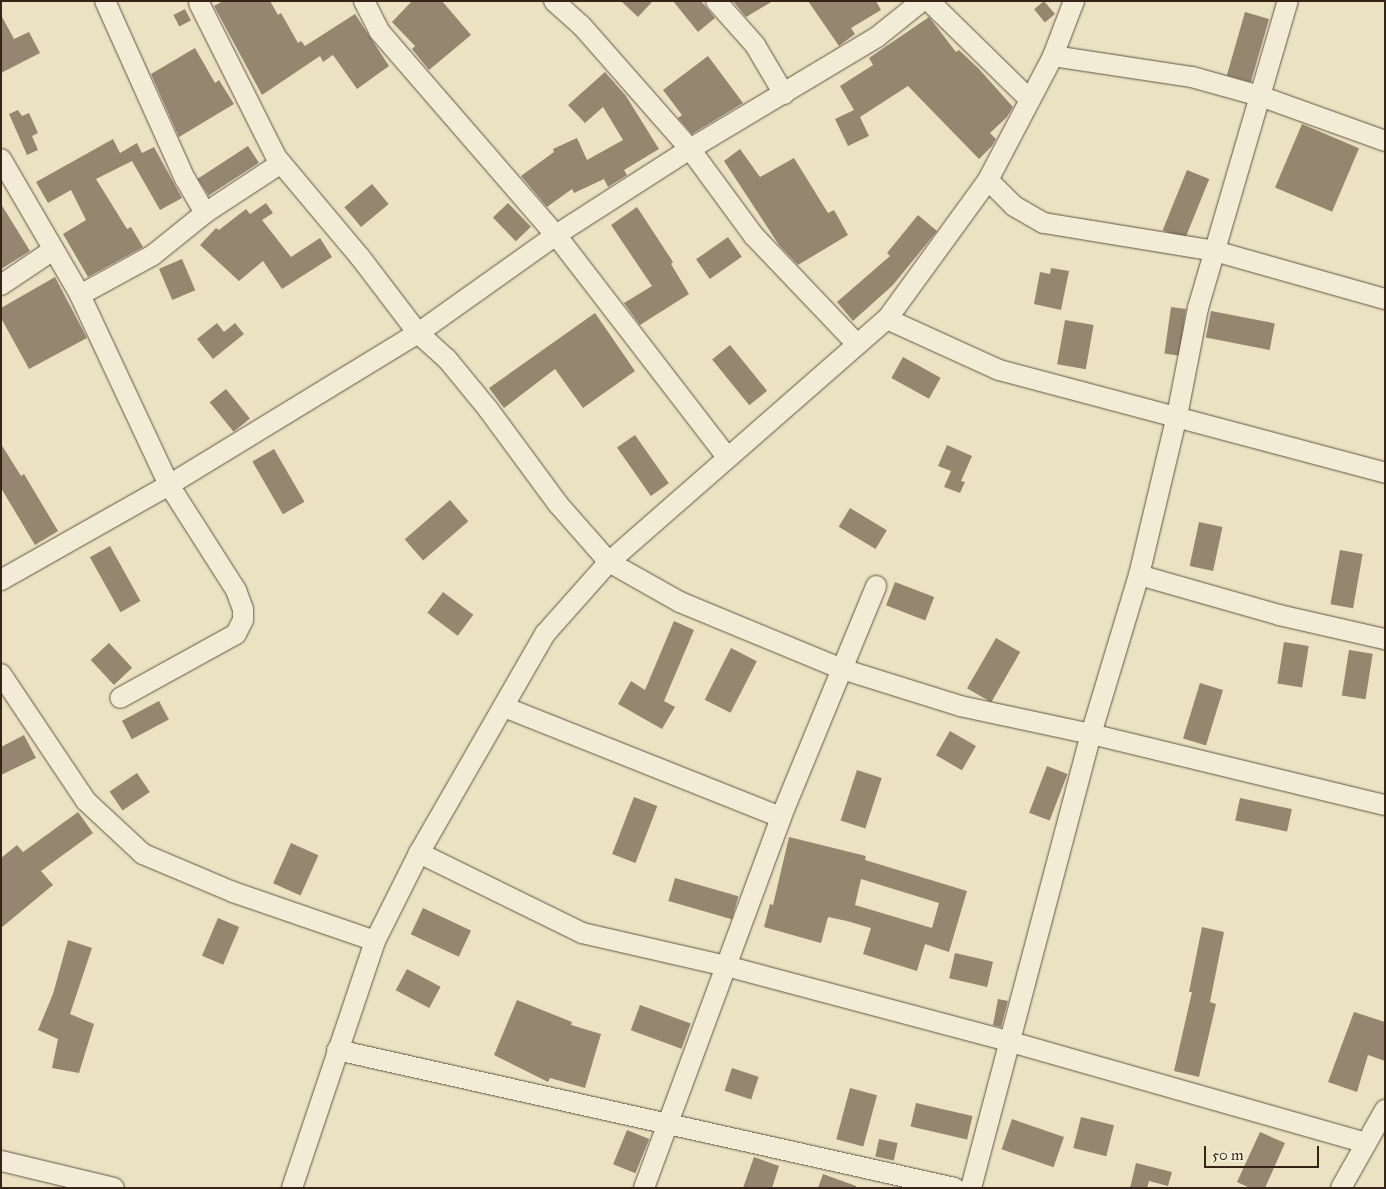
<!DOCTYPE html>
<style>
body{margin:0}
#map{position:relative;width:1386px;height:1189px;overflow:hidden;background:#ebe2c2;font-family:"IM FELL Great Primer",serif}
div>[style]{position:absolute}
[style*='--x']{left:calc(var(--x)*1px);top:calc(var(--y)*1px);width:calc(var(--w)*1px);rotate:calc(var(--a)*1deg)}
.building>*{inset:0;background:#958670;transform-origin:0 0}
.roads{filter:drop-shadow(0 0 1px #645342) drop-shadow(0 0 1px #645342)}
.minor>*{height:20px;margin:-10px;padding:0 10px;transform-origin:10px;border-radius:10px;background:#f2ecd7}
span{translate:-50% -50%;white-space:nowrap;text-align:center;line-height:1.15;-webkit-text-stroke:4.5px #f2ecd7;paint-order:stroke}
.frame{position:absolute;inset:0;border:2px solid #372317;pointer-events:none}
.scale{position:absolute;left:1204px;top:1146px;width:115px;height:22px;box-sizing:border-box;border:2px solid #372317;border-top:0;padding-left:6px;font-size:15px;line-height:18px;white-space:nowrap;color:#372317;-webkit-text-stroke:4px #f2ecd7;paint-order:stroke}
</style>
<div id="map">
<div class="building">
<div style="clip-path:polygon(223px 1px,270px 1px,278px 15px,281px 13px,298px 43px,301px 41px,305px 46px,355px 14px,389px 66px,357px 89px,333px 55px,323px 62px,320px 56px,262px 95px,214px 6px)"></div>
<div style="clip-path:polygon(412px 1px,442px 1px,471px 35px,429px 70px,412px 49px,415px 46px,392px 22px)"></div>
<div style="clip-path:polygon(621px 1px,653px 1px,638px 17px)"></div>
<div style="clip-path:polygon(673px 1px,701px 1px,715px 18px,698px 32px)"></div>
<div style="clip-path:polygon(733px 1px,773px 1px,746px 17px)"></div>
<div style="clip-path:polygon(808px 1px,876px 1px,881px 10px,851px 28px,855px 34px,839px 46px)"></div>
<div style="left:1044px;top:1px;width:17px;height:13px;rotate:50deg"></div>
<div style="left:185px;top:9px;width:13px;height:13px;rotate:63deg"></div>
<div style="left:1245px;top:12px;width:25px;height:66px;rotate:16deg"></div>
<div style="clip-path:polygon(1px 15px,14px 39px,29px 32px,40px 53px,1px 73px)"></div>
<div style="clip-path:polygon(929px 17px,956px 52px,959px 50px,979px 69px,1013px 107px,1007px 117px,990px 133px,996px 139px,992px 146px,979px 159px,908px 86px,860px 117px,869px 136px,848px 146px,835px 119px,854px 110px,840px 86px,873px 65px,869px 58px)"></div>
<div style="clip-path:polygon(195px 48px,215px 83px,219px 80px,234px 104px,179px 137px,151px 74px)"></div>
<div style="clip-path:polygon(708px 56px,743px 103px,692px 134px,678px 118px,682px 115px,663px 90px)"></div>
<div style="clip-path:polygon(605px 72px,626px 96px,659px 149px,624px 170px,627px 175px,608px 187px,604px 179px,574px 193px,572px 189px,547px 207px,521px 176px,554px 152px,553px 149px,577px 138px,587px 160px,623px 140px,603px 107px,585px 123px,568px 105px)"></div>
<div style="clip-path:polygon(18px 110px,22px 116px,29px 113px,38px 133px,32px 136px,38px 150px,27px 155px,9px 114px)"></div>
<div style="left:1302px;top:124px;width:62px;height:69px;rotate:23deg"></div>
<div style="clip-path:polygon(113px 139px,120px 153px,137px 143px,142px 153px,154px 147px,182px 198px,160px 210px,132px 161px,96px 179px,127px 229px,131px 227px,143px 247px,88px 277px,63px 234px,86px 220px,71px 190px,48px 203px,36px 182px)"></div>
<div style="left:248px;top:146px;width:20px;height:60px;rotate:57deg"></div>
<div style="clip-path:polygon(740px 149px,760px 177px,794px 158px,828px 213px,834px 210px,848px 235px,798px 265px,779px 245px,724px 161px)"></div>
<div style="left:1187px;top:170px;width:24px;height:65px;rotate:22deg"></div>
<div style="left:372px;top:184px;width:26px;height:36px;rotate:50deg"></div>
<div style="clip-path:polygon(266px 203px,273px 213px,262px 220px,291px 257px,320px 238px,332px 257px,282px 289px,263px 261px,239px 281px,200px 245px,216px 228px,219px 230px,246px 209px,250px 214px)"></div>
<div style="left:508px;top:203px;width:33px;height:21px;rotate:46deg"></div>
<div style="clip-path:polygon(1px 204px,30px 251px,1px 269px)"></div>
<div style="clip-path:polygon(637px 207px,673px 262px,671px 264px,689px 294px,640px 325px,624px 303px,652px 286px,611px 225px)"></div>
<div style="clip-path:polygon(918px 215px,937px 231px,893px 285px,853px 321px,837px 302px,890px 256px,887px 253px)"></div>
<div style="left:728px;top:237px;width:24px;height:39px;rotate:55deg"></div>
<div style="left:182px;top:259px;width:34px;height:25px;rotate:67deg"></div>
<div style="clip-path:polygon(1051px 268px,1069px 271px,1061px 310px,1034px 304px,1040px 272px,1050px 274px)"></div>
<div style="clip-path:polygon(55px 277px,87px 338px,29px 369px,1px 318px,1px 308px)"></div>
<div style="left:1171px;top:307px;width:15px;height:47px;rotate:8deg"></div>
<div style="left:1211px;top:311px;width:65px;height:27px;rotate:11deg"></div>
<div style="clip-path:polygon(595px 313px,635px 371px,583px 408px,555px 369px,504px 408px,489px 388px)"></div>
<div style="left:1065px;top:320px;width:29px;height:45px;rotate:10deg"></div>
<div style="clip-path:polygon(217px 323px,224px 332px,235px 323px,244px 334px,213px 359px,197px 339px)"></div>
<div style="left:730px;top:345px;width:59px;height:23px;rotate:51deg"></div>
<div style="left:903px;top:357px;width:43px;height:24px;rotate:29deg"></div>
<div style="left:226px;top:389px;width:38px;height:21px;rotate:51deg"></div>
<div style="left:635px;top:435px;width:59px;height:22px;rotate:55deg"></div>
<div style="clip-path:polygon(1px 444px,21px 476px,24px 474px,58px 531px,35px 545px,1px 488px)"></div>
<div style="clip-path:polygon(947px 445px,972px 456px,961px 481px,965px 482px,960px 493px,944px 487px,951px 471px,938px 466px)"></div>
<div style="left:274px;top:449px;width:61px;height:25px;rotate:60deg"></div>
<div style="left:450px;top:500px;width:28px;height:60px;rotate:49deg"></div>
<div style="left:850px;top:508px;width:43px;height:22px;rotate:31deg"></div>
<div style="left:1199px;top:522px;width:24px;height:45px;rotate:12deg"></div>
<div style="left:110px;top:546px;width:63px;height:23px;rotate:61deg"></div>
<div style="left:1340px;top:550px;width:23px;height:55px;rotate:10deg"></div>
<div style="left:895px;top:582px;width:42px;height:25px;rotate:21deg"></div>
<div style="left:443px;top:592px;width:38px;height:26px;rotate:37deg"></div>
<div style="clip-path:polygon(674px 621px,694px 630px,664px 701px,675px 707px,662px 729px,618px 704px,631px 681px,645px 690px)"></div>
<div style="left:996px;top:638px;width:28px;height:58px;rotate:30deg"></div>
<div style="left:1284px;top:642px;width:25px;height:42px;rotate:9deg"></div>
<div style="left:109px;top:643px;width:34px;height:25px;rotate:47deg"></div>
<div style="left:731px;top:648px;width:29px;height:58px;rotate:27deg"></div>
<div style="left:1349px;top:650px;width:24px;height:46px;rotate:9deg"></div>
<div style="left:1200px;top:683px;width:24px;height:58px;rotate:17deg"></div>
<div style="left:159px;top:701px;width:21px;height:42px;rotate:62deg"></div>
<div style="left:950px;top:731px;width:30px;height:28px;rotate:30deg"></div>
<div style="clip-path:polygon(24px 735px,36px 758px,1px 775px,1px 747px)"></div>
<div style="left:1047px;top:766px;width:22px;height:50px;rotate:21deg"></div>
<div style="left:857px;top:770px;width:26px;height:53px;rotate:18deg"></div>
<div style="left:137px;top:773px;width:23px;height:33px;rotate:56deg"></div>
<div style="left:634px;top:797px;width:25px;height:61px;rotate:21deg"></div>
<div style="left:1240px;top:798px;width:53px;height:23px;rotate:12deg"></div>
<div style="clip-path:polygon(78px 812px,93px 833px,41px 871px,53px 885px,1px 928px,1px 858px,17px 845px,23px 852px)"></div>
<div style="clip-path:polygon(evenodd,789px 837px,866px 856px,865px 860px,967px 891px,949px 952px,925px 944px,917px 971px,863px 954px,871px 928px,847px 921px,828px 917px,821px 943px,764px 927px,770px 904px,773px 905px,789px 837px,861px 879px,939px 903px,932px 928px,855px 905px,861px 879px)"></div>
<div style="left:291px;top:843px;width:30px;height:44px;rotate:24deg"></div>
<div style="left:675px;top:878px;width:66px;height:24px;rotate:16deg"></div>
<div style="left:423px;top:908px;width:53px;height:29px;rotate:25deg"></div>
<div style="left:218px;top:918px;width:23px;height:41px;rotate:23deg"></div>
<div style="clip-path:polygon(1202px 927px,1224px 932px,1210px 1002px,1216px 1004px,1199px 1077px,1174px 1071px,1192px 992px,1189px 992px)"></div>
<div style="clip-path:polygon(68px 940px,92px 948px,70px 1014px,94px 1024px,79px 1073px,52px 1068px,58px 1039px,38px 1030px,53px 994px)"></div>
<div style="left:955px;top:953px;width:39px;height:26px;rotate:13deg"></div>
<div style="left:407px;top:969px;width:38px;height:24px;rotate:28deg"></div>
<div style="clip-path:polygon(998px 999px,1008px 1001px,1001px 1027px,993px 1025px)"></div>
<div style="clip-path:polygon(517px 1000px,572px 1022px,571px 1025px,601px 1034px,585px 1088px,550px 1078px,548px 1082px,494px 1055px)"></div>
<div style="left:640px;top:1005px;width:54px;height:27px;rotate:20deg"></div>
<div style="clip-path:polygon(1354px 1012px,1385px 1022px,1385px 1061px,1368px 1055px,1357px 1092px,1328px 1082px)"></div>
<div style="left:732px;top:1068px;width:28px;height:24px;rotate:18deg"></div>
<div style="left:850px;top:1088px;width:28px;height:53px;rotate:15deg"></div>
<div style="left:916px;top:1103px;width:58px;height:24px;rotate:13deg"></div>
<div style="left:1081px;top:1117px;width:34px;height:32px;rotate:14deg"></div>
<div style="left:1012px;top:1119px;width:55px;height:32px;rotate:19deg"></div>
<div style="left:627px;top:1130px;width:24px;height:37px;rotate:22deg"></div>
<div style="clip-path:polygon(1260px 1132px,1285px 1143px,1265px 1188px,1250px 1188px,1237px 1182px)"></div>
<div style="left:879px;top:1139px;width:19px;height:18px;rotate:12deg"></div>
<div style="clip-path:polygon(754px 1157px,779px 1166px,772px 1188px,743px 1188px)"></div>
<div style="clip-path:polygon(1136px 1163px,1172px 1172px,1168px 1186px,1149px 1181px,1147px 1188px,1130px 1188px)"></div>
<div style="clip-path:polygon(823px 1174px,856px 1186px,856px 1188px,818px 1188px)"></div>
</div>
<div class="roads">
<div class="minor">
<div style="--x:364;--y:1;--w:34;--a:63"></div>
<div style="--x:379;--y:31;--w:270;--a:49.1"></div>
<div style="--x:556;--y:235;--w:279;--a:52.4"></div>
<div style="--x:554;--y:1;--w:36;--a:42"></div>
<div style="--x:581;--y:25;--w:165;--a:48.7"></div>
<div style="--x:690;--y:149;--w:108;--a:53.7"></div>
<div style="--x:754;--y:236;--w:149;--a:46.4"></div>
<div style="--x:716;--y:1;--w:59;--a:48.4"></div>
<div style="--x:755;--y:45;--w:57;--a:59.4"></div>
<div style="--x:929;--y:1;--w:141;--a:44.4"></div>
<div style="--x:199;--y:3;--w:172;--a:63.4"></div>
<div style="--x:276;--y:157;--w:131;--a:50"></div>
<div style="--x:360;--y:257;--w:96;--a:52.7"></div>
<div style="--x:418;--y:333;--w:39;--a:42"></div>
<div style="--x:447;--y:359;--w:65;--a:50.6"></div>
<div style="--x:488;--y:409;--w:118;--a:53.6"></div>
<div style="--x:558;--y:504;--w:77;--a:48.7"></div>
<div style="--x:609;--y:562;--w:81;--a:29.4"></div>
<div style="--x:680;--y:602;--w:175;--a:22.5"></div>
<div style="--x:842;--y:669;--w:124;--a:17.4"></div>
<div style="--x:960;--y:706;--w:134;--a:12.1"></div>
<div style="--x:1091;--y:734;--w:302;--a:13.6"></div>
<div style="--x:1053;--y:56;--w:141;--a:8.6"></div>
<div style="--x:1192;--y:77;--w:71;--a:15.6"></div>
<div style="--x:1260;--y:96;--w:133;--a:19.8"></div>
<div style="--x:1;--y:159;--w:157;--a:59.8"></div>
<div style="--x:80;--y:295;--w:210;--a:64.9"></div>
<div style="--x:169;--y:485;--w:125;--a:57.5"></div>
<div style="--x:236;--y:590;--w:20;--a:70"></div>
<div style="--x:243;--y:609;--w:11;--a:90"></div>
<div style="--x:243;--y:620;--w:16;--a:117"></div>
<div style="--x:236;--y:634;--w:132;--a:151.1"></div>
<div style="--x:988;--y:180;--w:37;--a:45"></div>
<div style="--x:1014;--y:206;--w:34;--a:30"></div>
<div style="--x:1044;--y:223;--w:173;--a:9.3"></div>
<div style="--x:1215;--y:251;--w:177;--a:15.8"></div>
<div style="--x:205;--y:213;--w:91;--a:-33.3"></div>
<div style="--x:1;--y:285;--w:63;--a:-33.9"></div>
<div style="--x:80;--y:295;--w:83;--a:-28.7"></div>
<div style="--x:153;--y:255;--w:67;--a:-38.9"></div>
<div style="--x:205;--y:213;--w:39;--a:-120"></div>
<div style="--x:185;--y:179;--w:195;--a:-114.2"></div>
<div style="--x:887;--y:319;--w:123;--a:24.5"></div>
<div style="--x:999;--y:370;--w:400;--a:14.9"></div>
<div style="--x:1139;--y:575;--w:146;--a:15.9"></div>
<div style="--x:1279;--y:615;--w:109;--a:12.8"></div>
<div style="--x:1;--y:580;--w:193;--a:-29.5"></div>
<div style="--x:169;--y:485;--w:292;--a:-31.4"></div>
<div style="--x:418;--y:333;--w:169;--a:-35.4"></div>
<div style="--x:556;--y:235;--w:159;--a:-32.7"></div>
<div style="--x:690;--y:149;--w:218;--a:-30.9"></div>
<div style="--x:877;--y:37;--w:58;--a:-38.7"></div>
<div style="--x:1;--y:674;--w:153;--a:56.2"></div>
<div style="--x:86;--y:801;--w:78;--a:42.9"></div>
<div style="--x:143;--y:854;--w:98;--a:22.9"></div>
<div style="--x:233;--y:892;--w:150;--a:19"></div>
<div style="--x:504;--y:707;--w:298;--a:21.7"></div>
<div style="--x:419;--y:853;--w:182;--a:26.1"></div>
<div style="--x:582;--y:933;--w:148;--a:12.9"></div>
<div style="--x:726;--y:966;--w:292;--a:14.9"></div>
<div style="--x:1008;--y:1041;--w:372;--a:15.9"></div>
<div style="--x:337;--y:1050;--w:633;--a:12.59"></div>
<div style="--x:1;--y:1161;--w:116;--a:13.4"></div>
<div style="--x:292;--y:1188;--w:261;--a:-71.4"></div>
<div style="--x:375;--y:941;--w:98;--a:-63.4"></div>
<div style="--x:419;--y:853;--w:253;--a:-60.1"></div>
<div style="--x:545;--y:634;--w:96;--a:-48.4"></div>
<div style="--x:609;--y:562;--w:369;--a:-41.2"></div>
<div style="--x:887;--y:319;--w:172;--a:-54"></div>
<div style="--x:988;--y:180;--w:140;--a:-62.3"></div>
<div style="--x:1053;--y:56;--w:59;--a:-69.1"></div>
<div style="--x:644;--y:1188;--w:395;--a:-69.7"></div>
<div style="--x:781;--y:817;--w:250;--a:-67.6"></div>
<div style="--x:971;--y:1188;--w:470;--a:-75.2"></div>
<div style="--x:1091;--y:734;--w:166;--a:-73.2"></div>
<div style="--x:1139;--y:575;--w:163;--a:-76.6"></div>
<div style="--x:1177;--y:416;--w:110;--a:-79"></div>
<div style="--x:1198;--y:308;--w:320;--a:-73.7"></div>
<div style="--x:1341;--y:1188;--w:90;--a:-60.6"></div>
</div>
</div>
<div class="frame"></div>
<div class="scale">50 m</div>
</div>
